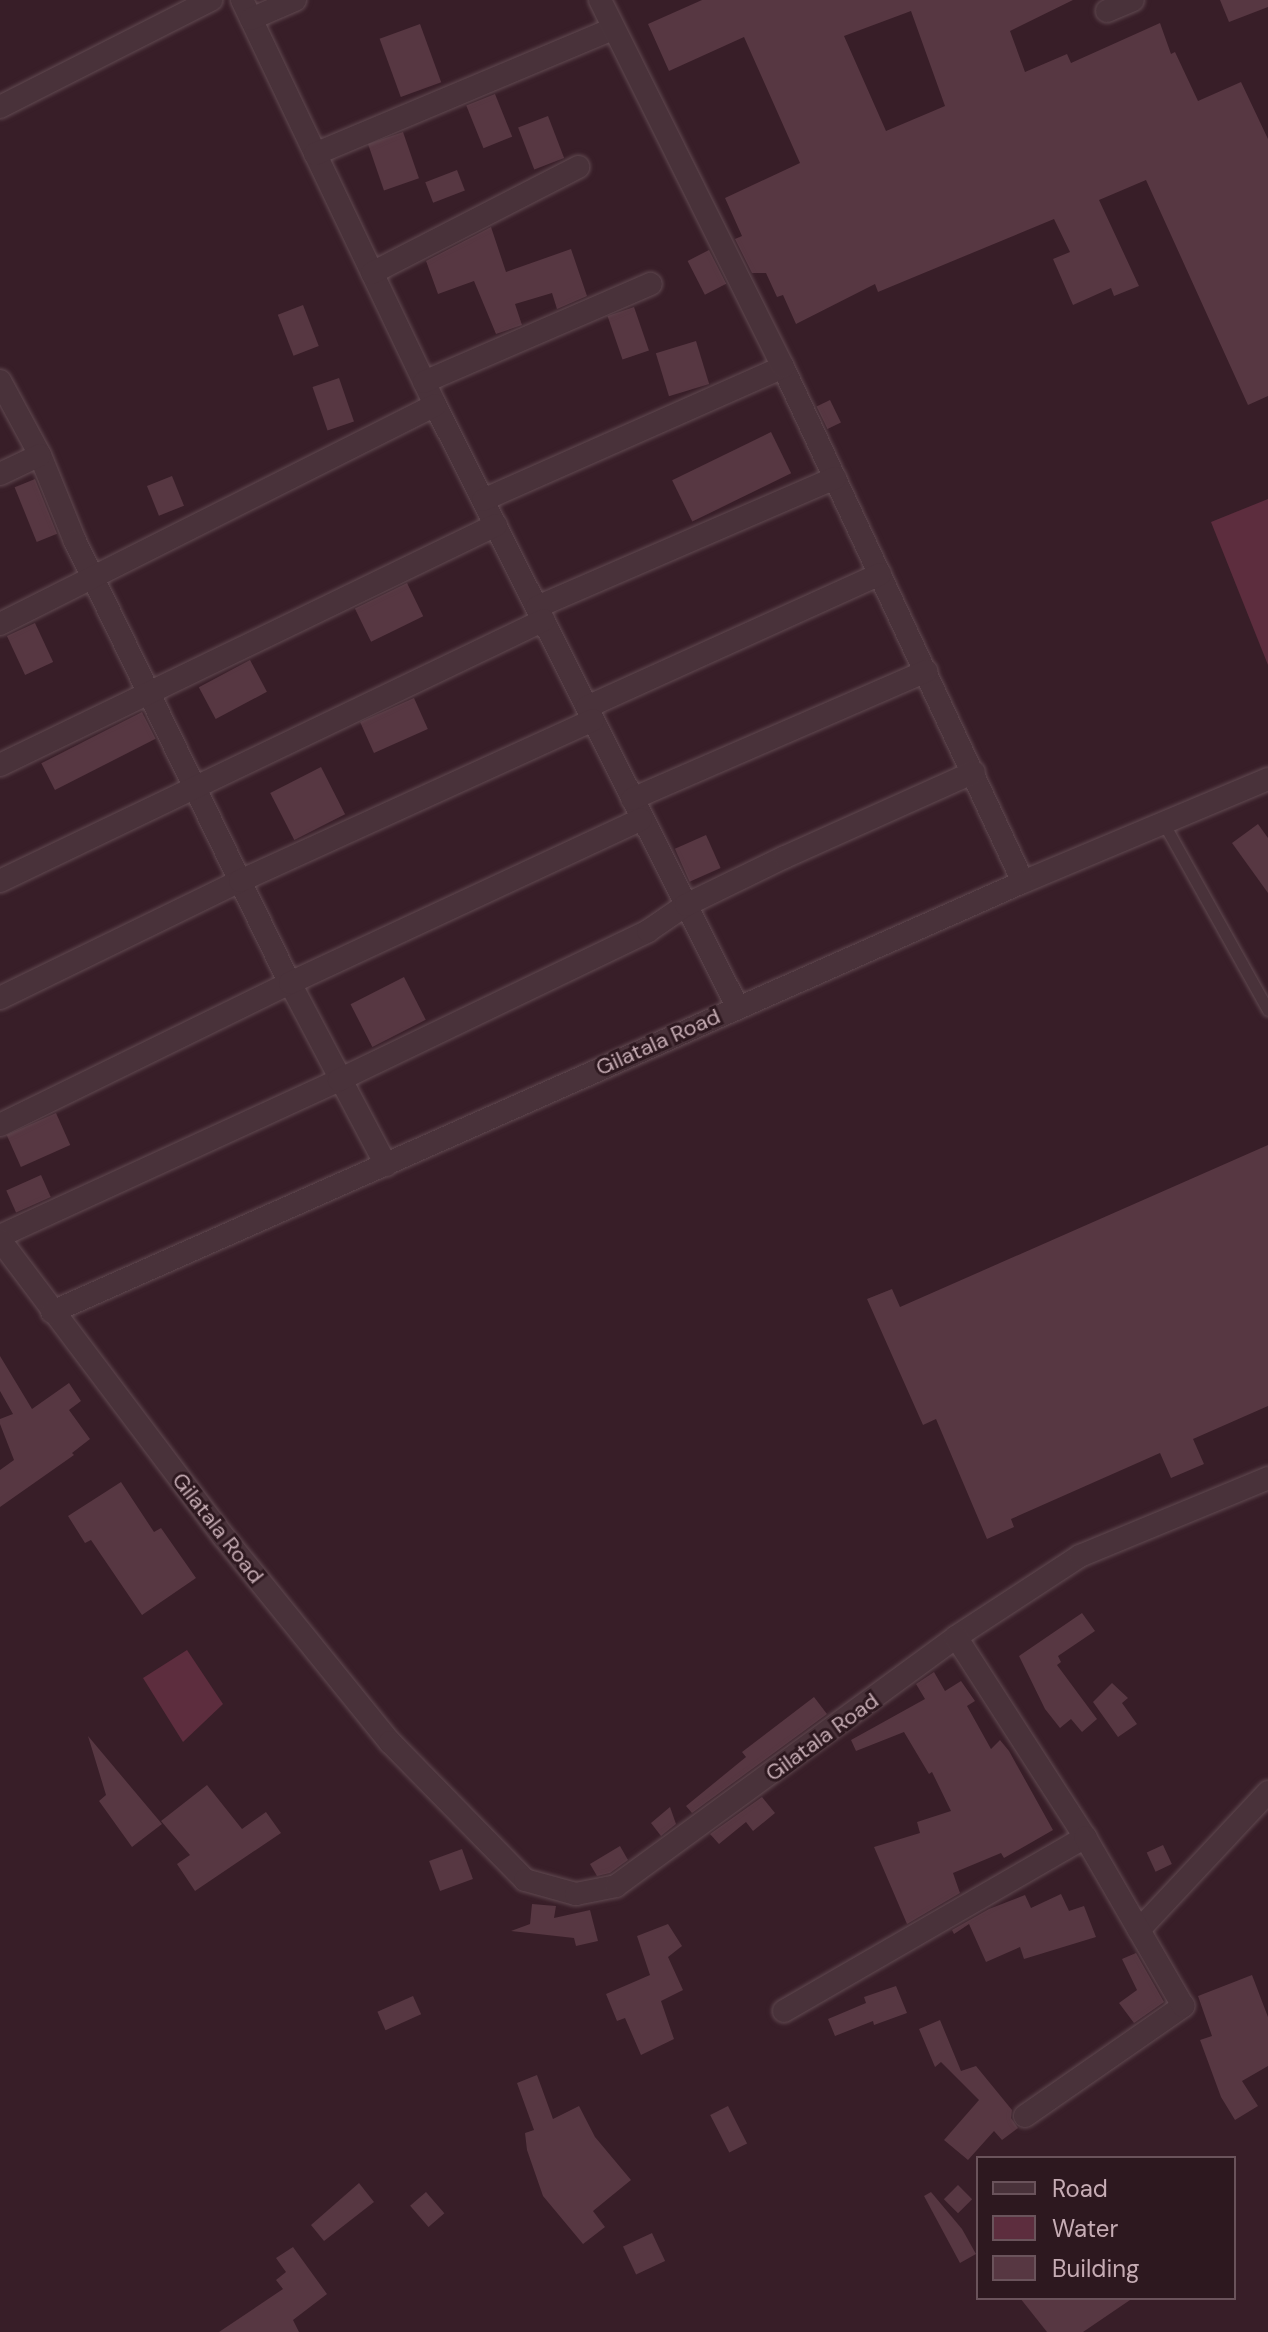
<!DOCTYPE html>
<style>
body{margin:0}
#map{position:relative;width:1268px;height:2332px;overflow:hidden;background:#381e28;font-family:"DM Sans",sans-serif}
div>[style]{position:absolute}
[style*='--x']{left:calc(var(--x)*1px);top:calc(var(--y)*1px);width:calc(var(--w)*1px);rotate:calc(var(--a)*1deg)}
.water>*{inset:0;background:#5d2d3e}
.building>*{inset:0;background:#573742;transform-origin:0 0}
.roads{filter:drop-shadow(0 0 2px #614a51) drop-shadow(0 0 2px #614a51)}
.service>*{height:11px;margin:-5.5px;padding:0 5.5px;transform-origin:5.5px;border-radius:5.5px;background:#49323a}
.minor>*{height:22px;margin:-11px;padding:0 11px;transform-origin:11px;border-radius:11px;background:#49323a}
span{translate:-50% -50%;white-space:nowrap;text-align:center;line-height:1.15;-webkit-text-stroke:6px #2d181f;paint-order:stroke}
.street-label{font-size:22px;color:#c6acb4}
.legend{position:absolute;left:976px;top:2156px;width:260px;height:144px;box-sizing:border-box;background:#2d181f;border:2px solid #6a535b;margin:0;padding:10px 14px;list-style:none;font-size:24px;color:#c6acb4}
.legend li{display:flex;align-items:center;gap:16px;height:40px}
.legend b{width:40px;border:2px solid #6a535b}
</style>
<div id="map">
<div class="water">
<div style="clip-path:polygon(1268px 499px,1268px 665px,1211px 522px)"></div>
<div style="clip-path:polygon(187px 1650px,223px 1704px,183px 1742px,143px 1678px)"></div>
</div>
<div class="building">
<div style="clip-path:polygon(evenodd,702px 0,1073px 0,1010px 31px,1025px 72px,1067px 54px,1071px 63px,1160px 23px,1171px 54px,1175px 52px,1198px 101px,1241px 82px,1268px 139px,1268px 396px,1248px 405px,1146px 180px,1099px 200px,1139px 286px,1114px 296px,1111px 288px,1073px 305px,1053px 259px,1070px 252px,1054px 219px,878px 292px,875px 284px,796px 324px,783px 295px,777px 297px,766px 273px,752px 273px,735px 239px,742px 236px,725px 198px,800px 163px,744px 37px,669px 71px,648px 24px,702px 0,911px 11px,945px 106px,886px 131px,844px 36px,911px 11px)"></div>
<div style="clip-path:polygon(1220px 0,1268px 0,1268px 7px,1229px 22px)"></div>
<div style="left:420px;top:24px;width:62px;height:43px;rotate:70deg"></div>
<div style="left:495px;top:94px;width:46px;height:31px;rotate:68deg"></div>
<div style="left:548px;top:116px;width:45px;height:32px;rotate:69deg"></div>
<div style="left:403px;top:132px;width:49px;height:37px;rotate:71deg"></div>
<div style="left:457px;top:170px;width:22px;height:34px;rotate:69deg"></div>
<div style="clip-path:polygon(491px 227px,506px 272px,571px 249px,587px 296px,557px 309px,552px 293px,515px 304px,522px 325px,496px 334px,474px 281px,438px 294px,426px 261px)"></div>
<div style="left:709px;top:250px;width:38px;height:24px;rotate:63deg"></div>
<div style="left:303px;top:305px;width:44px;height:27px;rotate:69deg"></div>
<div style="left:634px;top:307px;width:46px;height:28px;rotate:71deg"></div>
<div style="left:696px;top:341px;width:45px;height:42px;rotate:73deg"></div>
<div style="left:339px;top:378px;width:46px;height:28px;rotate:71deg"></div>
<div style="left:830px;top:400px;width:25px;height:15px;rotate:64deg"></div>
<div style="left:771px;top:432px;width:46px;height:110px;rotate:64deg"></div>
<div style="left:172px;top:476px;width:32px;height:27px;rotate:68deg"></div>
<div style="left:35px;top:479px;width:59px;height:22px;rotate:68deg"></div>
<div style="left:407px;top:583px;width:37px;height:58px;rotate:64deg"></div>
<div style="left:35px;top:623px;width:43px;height:31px;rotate:65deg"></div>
<div style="left:250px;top:660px;width:36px;height:58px;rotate:62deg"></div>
<div style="left:414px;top:698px;width:34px;height:59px;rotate:66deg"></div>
<div style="left:142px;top:712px;width:30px;height:113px;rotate:63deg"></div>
<div style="left:321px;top:767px;width:53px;height:57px;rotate:63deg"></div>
<div style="clip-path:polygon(1258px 824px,1268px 838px,1268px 893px,1232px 843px)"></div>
<div style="left:706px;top:835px;width:36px;height:34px;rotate:66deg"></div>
<div style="left:404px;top:977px;width:48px;height:60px;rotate:63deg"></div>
<div style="left:56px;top:1113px;width:35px;height:54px;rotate:66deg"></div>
<div style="clip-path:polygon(1268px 1145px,1268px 1406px,1193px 1439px,1204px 1464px,1171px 1478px,1160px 1453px,1011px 1519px,1014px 1527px,987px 1539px,936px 1419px,923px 1425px,867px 1299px,892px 1289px,900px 1307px)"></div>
<div style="left:41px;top:1175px;width:24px;height:38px;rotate:66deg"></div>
<div style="clip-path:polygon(0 1356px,32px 1409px,69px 1383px,81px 1401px,69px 1410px,90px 1439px,72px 1453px,74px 1455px,0 1507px,0 1470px,14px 1460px,0 1424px,0 1419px,13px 1414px,0 1391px)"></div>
<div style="clip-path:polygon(121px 1482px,154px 1532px,161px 1528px,196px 1578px,142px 1615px,91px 1540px,85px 1543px,68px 1516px)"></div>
<div style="clip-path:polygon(1082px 1613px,1095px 1631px,1058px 1656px,1061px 1662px,1057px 1665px,1097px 1719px,1082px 1732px,1071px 1719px,1060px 1728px,1045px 1709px,1019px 1656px)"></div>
<div style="clip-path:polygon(934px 1672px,945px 1691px,961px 1681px,975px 1701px,967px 1706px,991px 1749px,1000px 1740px,1009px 1751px,1053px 1830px,1004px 1858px,1001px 1853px,953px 1873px,960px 1893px,907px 1924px,874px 1847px,920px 1833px,917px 1822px,951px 1811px,932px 1772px,929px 1774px,904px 1732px,856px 1751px,851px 1740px,925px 1699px,916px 1684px)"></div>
<div style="clip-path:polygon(1112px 1683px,1128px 1698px,1122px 1703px,1137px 1724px,1118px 1737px,1093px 1702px)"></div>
<div style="clip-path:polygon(814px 1697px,827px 1714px,692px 1813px,686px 1806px,746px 1757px,742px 1752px)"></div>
<div style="clip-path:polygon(88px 1736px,162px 1824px,132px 1847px,99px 1801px,106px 1795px)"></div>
<div style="clip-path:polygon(207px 1785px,242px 1829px,266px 1812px,281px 1833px,195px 1891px,177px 1864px,190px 1855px,161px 1821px)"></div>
<div style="clip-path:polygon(762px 1797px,775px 1813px,753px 1831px,746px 1822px,719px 1844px,710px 1834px)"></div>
<div style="clip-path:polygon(670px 1807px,676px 1824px,661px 1836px,651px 1823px)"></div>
<div style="left:1163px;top:1845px;width:21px;height:18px;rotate:65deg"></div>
<div style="clip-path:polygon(620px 1846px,628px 1860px,610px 1873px,597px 1876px,590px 1864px)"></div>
<div style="left:462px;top:1849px;width:32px;height:35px;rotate:70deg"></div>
<div style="clip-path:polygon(1061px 1894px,1069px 1911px,1084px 1906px,1096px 1937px,1024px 1959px,1020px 1947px,986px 1962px,969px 1924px,954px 1934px,952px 1930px,989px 1909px,1025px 1895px,1031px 1908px)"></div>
<div style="clip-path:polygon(532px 1904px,556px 1906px,554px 1918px,590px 1910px,598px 1941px,576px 1946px,574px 1938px,511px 1931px,530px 1924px)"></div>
<div style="clip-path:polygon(668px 1924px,682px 1946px,668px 1957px,683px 1990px,661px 2001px,674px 2039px,641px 2055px,625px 2018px,617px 2021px,606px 1994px,650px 1975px,637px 1936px)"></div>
<div style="clip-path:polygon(1136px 1953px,1164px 2002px,1134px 2023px,1119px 2003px,1137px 1990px,1122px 1959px)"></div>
<div style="clip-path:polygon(1252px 1975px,1268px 2017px,1268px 2066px,1242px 2081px,1258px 2106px,1235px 2120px,1221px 2097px,1200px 2040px,1212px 2036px,1198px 1996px)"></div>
<div style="clip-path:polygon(896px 1986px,907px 2013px,874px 2025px,873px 2021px,835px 2036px,828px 2019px,866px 2003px,864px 1997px)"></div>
<div style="left:413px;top:1996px;width:20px;height:39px;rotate:66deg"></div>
<div style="clip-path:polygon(940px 2020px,961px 2071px,976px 2066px,1012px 2110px,1011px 2118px,1018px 2128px,1002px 2140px,994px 2131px,968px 2160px,944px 2140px,979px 2100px,941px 2062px,935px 2067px,919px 2029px)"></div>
<div style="clip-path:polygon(537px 2075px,553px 2119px,579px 2106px,595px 2137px,631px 2180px,593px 2211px,605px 2227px,583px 2244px,543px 2196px,527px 2150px,525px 2133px,534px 2130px,517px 2083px)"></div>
<div style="left:728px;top:2106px;width:42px;height:20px;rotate:63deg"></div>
<div style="clip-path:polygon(359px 2183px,374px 2202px,324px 2241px,311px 2225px)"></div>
<div style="left:958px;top:2185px;width:20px;height:20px;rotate:45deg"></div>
<div style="left:426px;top:2192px;width:28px;height:21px;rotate:49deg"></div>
<div style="clip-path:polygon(931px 2192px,962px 2229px,976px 2254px,960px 2263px,924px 2196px)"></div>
<div style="left:652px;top:2233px;width:31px;height:32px;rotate:65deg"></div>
<div style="clip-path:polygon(293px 2247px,327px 2294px,293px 2320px,299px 2332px,219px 2332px,283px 2289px,276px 2280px,286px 2272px,276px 2258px)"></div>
<div style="clip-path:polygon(1020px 2298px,1133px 2298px,1083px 2332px,1047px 2332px)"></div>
</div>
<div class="roads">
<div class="service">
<div style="--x:1164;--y:824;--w:213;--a:60.8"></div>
</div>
<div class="minor">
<div style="--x:242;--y:0;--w:449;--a:64.5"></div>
<div style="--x:435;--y:405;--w:673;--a:63.32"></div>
<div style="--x:1107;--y:11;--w:28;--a:-23"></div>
<div style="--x:251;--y:19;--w:48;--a:-23.4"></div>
<div style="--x:0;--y:107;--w:237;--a:-26.9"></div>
<div style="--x:315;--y:154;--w:323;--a:-22.8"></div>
<div style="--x:372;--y:273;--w:232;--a:-27.2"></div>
<div style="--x:783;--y:367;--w:568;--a:65.01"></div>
<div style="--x:1023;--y:882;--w:266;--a:-22.8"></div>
<div style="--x:0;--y:381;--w:84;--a:61.6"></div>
<div style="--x:40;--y:455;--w:93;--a:67.9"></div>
<div style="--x:75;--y:541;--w:492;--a:64.1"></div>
<div style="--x:290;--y:983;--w:206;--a:62.2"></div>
<div style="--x:424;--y:382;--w:247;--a:-23.4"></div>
<div style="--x:0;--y:474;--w:44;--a:-25.4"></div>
<div style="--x:483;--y:500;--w:328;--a:-23.9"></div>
<div style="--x:783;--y:367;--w:410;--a:-116.5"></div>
<div style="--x:537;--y:607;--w:325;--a:-23.4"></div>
<div style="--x:0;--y:624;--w:487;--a:-26.7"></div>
<div style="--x:587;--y:707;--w:322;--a:-24.4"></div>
<div style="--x:0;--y:765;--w:551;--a:-25.82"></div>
<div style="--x:632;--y:799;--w:321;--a:-23.5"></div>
<div style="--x:0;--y:881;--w:603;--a:-25.63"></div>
<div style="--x:0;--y:998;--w:267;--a:-26"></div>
<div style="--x:240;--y:881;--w:388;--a:-24.5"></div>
<div style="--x:0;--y:1125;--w:323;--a:-26.1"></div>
<div style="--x:290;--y:983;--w:387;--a:-25"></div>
<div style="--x:0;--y:1236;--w:373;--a:-24.7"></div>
<div style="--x:339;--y:1080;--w:343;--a:-25.7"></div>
<div style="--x:648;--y:931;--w:46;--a:-34.4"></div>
<div style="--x:686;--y:905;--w:110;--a:-25.9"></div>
<div style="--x:785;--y:857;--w:207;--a:-24.2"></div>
<div style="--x:0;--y:1240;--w:371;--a:53"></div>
<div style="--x:223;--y:1536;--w:265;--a:51"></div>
<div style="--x:390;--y:1742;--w:193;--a:45.6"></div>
<div style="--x:525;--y:1880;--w:53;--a:15.4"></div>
<div style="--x:576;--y:1894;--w:41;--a:-11.3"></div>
<div style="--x:616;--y:1886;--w:421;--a:-36.2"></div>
<div style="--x:956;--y:1637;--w:148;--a:-33.2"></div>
<div style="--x:1080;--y:1556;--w:204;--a:-22.5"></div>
<div style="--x:52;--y:1312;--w:1062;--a:-23.89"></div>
<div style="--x:1139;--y:1930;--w:189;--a:-46.9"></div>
<div style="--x:784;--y:2011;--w:348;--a:-30"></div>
<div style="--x:1085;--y:1837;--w:238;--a:-122.8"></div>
<div style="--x:1025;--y:2116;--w:193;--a:-34.8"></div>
<div style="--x:1183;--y:2006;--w:195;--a:-120.1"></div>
</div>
</div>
<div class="street-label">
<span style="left:658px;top:1042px;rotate:-24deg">Gilatala Road</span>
<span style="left:218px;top:1528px;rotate:52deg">Gilatala Road</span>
<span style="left:822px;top:1737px;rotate:-36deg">Gilatala Road</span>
</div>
<ul class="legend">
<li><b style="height:10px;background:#49323a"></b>Road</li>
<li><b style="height:22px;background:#5d2d3e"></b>Water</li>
<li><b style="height:22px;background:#573742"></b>Building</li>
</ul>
</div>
